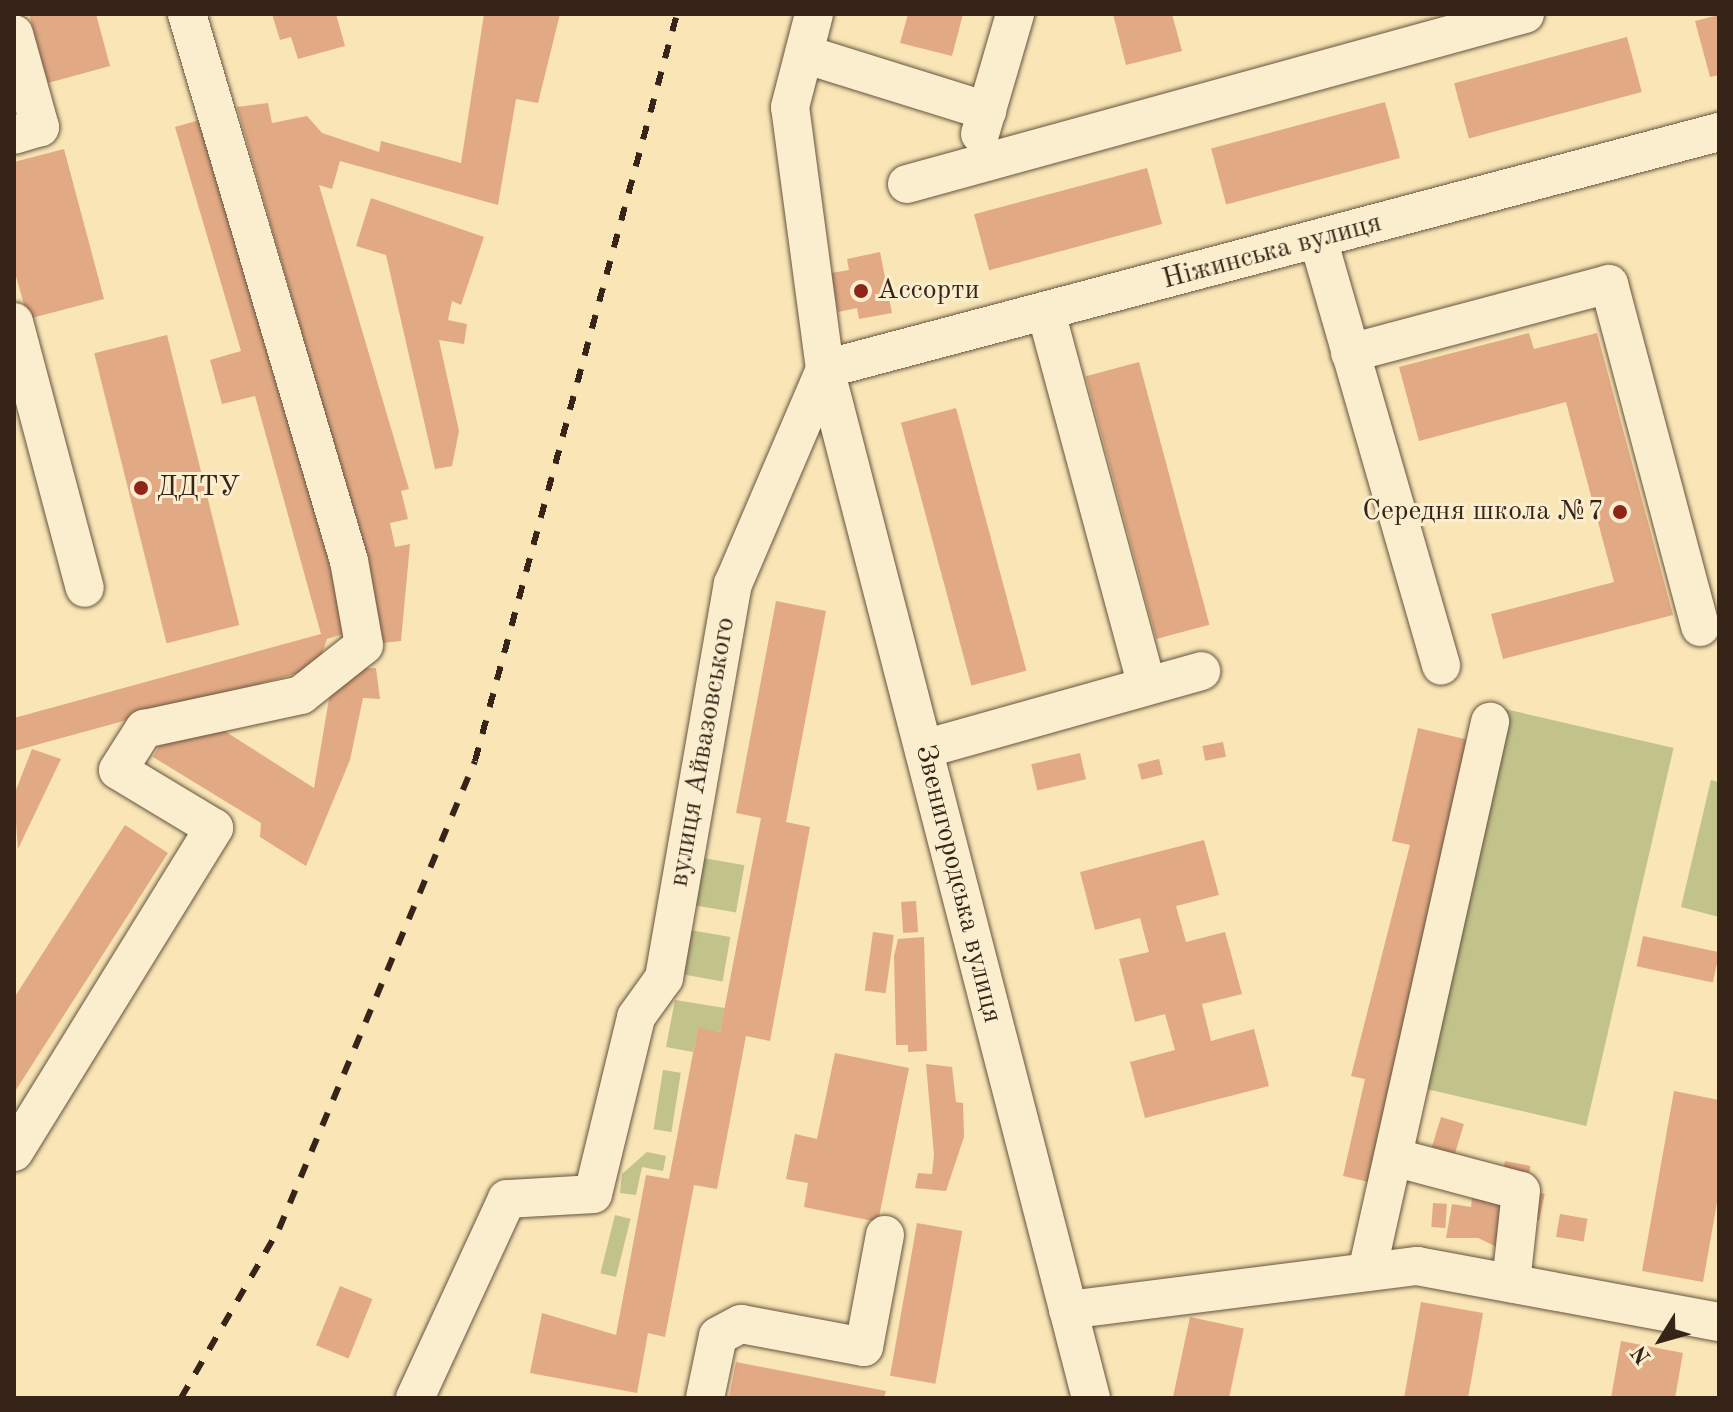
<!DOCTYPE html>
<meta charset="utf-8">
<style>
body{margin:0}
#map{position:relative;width:1733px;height:1412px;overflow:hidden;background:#f9e5b5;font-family:"Old Standard TT",serif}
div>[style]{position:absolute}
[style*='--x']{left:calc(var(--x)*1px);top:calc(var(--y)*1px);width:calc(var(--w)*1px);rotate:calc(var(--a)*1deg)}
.green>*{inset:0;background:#c1c38b;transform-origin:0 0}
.building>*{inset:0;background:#e2aa84;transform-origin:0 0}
.roads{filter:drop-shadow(0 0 2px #675440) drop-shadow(0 0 2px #675440)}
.minor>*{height:38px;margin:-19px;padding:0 19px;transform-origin:19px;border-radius:19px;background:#fbeecf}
.rail>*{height:6px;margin-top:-3px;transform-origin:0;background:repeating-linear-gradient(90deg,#362419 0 14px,transparent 0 28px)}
.dots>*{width:22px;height:22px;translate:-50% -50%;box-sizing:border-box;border:4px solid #fbeecf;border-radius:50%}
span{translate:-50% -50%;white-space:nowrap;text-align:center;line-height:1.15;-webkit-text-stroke:6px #fbeecf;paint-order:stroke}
.street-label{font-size:28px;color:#362419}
.poi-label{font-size:28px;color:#362419}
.left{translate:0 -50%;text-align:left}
.right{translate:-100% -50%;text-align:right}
.frame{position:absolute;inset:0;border:16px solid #362419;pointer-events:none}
.north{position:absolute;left:1621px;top:1300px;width:80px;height:80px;-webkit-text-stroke:6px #fbeecf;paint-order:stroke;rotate:233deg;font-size:22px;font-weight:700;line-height:32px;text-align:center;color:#362419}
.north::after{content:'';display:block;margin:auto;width:28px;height:36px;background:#362419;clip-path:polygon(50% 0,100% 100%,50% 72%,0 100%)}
</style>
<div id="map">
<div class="green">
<div style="left:1505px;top:709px;width:173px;height:388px;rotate:13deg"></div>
<div style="clip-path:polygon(1711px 780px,1719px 782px,1719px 917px,1681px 907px)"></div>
<div style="left:703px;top:858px;width:42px;height:48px;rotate:10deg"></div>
<div style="left:690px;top:930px;width:41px;height:45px;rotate:10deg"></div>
<div style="clip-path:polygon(675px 1000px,725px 1008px,720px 1032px,698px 1028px,693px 1052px,666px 1047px)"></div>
<div style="left:663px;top:1070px;width:18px;height:60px;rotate:9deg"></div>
<div style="clip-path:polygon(647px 1152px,666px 1156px,663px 1171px,642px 1167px,636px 1195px,620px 1193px,622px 1174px)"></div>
<div style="left:615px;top:1215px;width:16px;height:60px;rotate:14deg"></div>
</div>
<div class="building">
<div style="clip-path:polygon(29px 14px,96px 14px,110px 66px,48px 83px)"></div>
<div style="clip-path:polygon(272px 14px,336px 14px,345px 46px,298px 59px,291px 37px,280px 40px)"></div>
<div style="clip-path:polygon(484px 14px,560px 14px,538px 103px,516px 99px,498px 205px,340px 161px,332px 189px,319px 185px,409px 489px,401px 491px,408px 519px,390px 523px,395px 547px,410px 544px,401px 641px,373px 644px,366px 556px,237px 107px,268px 103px,272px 123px,307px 116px,322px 133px,379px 152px,381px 141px,461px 163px)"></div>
<div style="clip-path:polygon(908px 14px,963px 14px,952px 56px,900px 43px)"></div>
<div style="clip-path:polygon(1113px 14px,1172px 14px,1182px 51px,1126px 65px)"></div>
<div style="clip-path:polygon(1719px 15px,1719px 75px,1710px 77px,1695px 21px)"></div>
<div style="left:1627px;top:37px;width:57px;height:179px;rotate:75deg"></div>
<div style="left:1385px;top:102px;width:58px;height:180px;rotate:75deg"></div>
<div style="clip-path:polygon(203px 119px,349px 632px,327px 639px,317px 668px,14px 751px,14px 718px,321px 634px,255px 396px,222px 404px,210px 360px,241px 351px,175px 127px)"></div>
<div style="clip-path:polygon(64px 149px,104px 299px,28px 319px,14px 269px,14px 162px)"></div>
<div style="left:1147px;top:168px;width:58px;height:179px;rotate:75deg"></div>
<div style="clip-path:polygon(371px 198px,484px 237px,461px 305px,452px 301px,448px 320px,467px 324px,464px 344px,439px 340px,459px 431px,452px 466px,435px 469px,386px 255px,356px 246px)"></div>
<div style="clip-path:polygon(880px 252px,892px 313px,859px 319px,857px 308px,838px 312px,831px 273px,849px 270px,847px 259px)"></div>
<div style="clip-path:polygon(1529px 333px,1534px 349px,1597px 333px,1673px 615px,1503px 659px,1491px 614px,1614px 582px,1566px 402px,1419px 441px,1399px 367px)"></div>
<div style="left:167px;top:335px;width:299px;height:75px;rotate:76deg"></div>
<div style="left:1139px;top:362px;width:272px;height:55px;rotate:75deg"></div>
<div style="left:956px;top:408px;width:272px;height:57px;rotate:75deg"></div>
<div style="clip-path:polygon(776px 601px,826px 611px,786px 822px,810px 827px,770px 1041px,746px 1036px,717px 1189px,694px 1185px,665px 1337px,648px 1333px,637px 1393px,530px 1373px,542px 1313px,616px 1335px,646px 1175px,669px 1179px,698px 1027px,720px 1032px,761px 818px,736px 813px)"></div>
<div style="clip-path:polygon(376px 668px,380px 699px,363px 698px,350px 760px,306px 866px,260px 837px,261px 823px,153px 757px,170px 728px,212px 723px,314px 788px,332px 681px,343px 669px)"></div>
<div style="clip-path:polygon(1418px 728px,1473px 741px,1377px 1184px,1343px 1176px,1365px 1079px,1351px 1076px,1410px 845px,1392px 841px)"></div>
<div style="left:1223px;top:742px;width:15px;height:21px;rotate:79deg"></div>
<div style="clip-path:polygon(32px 749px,61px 759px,18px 849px,14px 795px)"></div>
<div style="left:1080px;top:753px;width:27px;height:50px;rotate:77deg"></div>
<div style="left:1159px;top:759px;width:16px;height:22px;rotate:76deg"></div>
<div style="clip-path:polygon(125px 825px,168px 853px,14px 1093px,14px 998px)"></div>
<div style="clip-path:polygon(1204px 840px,1219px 895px,1176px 906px,1186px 942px,1225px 932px,1242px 994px,1202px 1004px,1211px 1041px,1254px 1029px,1269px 1086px,1145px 1118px,1130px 1062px,1175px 1050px,1165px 1014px,1135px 1022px,1119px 959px,1149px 952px,1140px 918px,1095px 930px,1080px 872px)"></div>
<div style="left:916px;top:901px;width:31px;height:15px;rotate:86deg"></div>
<div style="left:873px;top:932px;width:21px;height:59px;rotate:8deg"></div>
<div style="left:1643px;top:936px;width:78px;height:31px;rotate:12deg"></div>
<div style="clip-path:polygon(924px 937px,927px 1051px,908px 1052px,908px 1045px,896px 1045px,894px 956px,898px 939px)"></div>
<div style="clip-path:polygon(835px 1053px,909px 1068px,878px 1222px,804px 1207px,808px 1183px,786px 1179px,795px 1134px,817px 1139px)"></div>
<div style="clip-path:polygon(926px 1064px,952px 1067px,956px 1102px,963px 1103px,964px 1137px,946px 1191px,915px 1188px,918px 1173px,932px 1174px,934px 1155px)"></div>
<div style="clip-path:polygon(1674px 1091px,1719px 1100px,1719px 1191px,1703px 1282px,1642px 1271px)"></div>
<div style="left:1441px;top:1117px;width:24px;height:31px;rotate:17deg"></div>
<div style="left:1505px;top:1161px;width:26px;height:16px;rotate:11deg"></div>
<div style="clip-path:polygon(1473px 1191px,1504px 1193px,1503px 1250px,1478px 1238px,1446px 1238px,1452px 1204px,1471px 1207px)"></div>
<div style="left:1531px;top:1191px;width:14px;height:27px;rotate:12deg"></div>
<div style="left:1433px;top:1203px;width:14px;height:24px;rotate:4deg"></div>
<div style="left:1560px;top:1214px;width:28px;height:23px;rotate:10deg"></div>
<div style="left:917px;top:1223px;width:46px;height:155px;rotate:10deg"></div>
<div style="left:340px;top:1286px;width:35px;height:64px;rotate:22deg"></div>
<div style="left:1421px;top:1302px;width:63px;height:97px;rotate:10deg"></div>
<div style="left:1190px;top:1317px;width:55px;height:83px;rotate:12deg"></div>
<div style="clip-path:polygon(1621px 1341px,1683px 1353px,1675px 1398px,1611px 1398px)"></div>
<div style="clip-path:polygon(736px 1362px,886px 1391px,884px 1398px,729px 1398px)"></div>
</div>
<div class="roads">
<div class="minor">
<div style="--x:14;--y:34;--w:97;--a:74.4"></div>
<div style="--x:40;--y:127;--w:27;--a:163"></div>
<div style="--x:804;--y:54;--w:192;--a:17.3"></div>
<div style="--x:980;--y:134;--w:125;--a:-73.7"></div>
<div style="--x:907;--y:184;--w:641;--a:-15.38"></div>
<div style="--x:1318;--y:239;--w:444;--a:73.9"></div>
<div style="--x:1046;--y:312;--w:387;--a:74.9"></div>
<div style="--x:14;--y:322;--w:275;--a:75.1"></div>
<div style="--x:1350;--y:353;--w:268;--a:-14.9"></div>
<div style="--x:1609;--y:284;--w:355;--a:75.1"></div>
<div style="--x:924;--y:749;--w:288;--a:-15.7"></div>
<div style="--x:14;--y:1152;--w:381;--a:-58.3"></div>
<div style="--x:214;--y:828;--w:112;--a:-148.9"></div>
<div style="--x:118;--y:770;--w:49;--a:-57.6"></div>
<div style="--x:144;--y:729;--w:161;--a:-12.2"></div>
<div style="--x:301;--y:695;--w:80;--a:-38.4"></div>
<div style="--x:364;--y:645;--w:85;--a:-100.1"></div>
<div style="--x:349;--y:561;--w:570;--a:-106.5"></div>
<div style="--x:1393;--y:1157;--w:132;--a:14.9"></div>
<div style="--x:1521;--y:1191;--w:93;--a:96.2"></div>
<div style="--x:1367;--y:1272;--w:564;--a:-77.39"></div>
<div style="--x:1068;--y:1310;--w:352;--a:-7.2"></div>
<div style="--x:1417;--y:1266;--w:307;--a:10.5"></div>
<div style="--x:415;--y:1398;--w:219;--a:-65.2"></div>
<div style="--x:507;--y:1199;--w:86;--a:-3.3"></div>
<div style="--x:593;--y:1194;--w:182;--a:-76.3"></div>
<div style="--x:636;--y:1017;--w:48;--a:-54.3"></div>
<div style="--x:664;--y:978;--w:400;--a:-80.1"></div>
<div style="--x:733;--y:584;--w:234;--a:-66.8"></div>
<div style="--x:825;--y:369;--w:264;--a:-97.6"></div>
<div style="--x:790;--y:107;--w:96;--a:-75.5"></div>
<div style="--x:705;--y:1398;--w:63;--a:-78.2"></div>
<div style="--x:718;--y:1336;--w:26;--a:-28"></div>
<div style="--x:741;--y:1324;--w:125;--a:10.6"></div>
<div style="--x:864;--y:1347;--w:114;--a:-79.4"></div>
<div style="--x:1091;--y:1398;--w:1063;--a:-104.49"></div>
<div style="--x:825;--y:369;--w:925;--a:-14.85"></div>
</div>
</div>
<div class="rail">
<div style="--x:181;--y:1398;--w:195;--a:-59.9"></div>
<div style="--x:279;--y:1229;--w:507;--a:-67.28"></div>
<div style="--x:475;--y:761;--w:774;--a:-74.87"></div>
</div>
<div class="dots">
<div style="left:861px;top:291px;background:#8f2418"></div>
<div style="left:141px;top:488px;background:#8f2418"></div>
<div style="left:1620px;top:512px;background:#8f2418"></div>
</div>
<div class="street-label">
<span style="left:1272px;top:252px;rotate:-15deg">Ніжинська вулиця</span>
<span style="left:703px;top:752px;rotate:-80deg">вулиця Айвазовського</span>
<span style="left:958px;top:884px;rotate:76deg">Звенигородська вулиця</span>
</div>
<div class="poi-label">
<span class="left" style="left:877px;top:291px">Ассорти</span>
<span class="left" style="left:157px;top:488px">ДДТУ</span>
<span class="right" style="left:1604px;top:512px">Середня школа №7</span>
</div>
<div class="frame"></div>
<div class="north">N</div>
</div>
